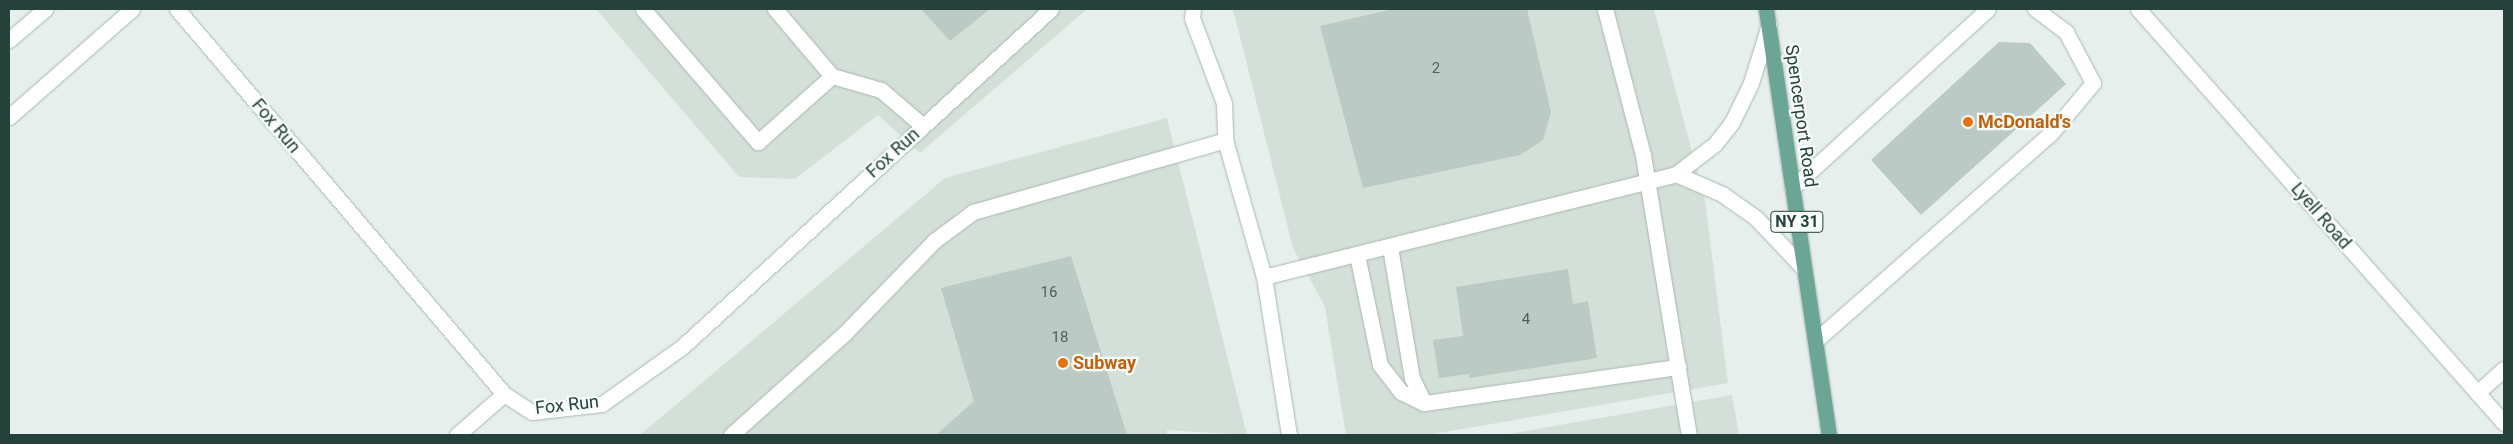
<!DOCTYPE html>
<style>
body{margin:0}
#map{position:relative;width:2513px;height:444px;overflow:hidden;background:#e6efeb;font-family:Roboto,sans-serif}
div>[style]{position:absolute}
[style*='--x']{left:calc(var(--x)*1px);top:calc(var(--y)*1px);width:calc(var(--w)*1px);rotate:calc(var(--a)*1deg)}
.built>*{inset:0;background:#d4dfda}
.building>*{inset:0;background:#bbcac4}
.roads{filter:drop-shadow(0 0 1px #a8b8b2) drop-shadow(0 0 1px #a8b8b2)}
.lane>*{height:15px;margin:-7.5px;padding:0 7.5px;transform-origin:7.5px;border-radius:7.5px;background:#fff}
.street>*{height:15px;margin:-7.5px;padding:0 7.5px;transform-origin:7.5px;border-radius:7.5px;background:#fff}
.secondary>*{height:15px;margin:-7.5px;padding:0 7.5px;transform-origin:7.5px;border-radius:7.5px;background:#fff}
.primary>*{height:15px;margin:-7.5px;padding:0 7.5px;transform-origin:7.5px;border-radius:7.5px;background:#6aa596}
.dots>*{width:14px;height:14px;translate:-50% -50%;box-sizing:border-box;border:2px solid #f7fbf9;border-radius:50%}
span{translate:-50% -50%;white-space:nowrap;text-align:center;line-height:1.15;-webkit-text-stroke:4.5px #f7fbf9;paint-order:stroke}
.number-label{font-size:15px;color:#4a645c}
.number-label span{-webkit-text-stroke-width:0}
.shield-label span{padding:1px 4px;background:#f7fbf9;border:1px solid;border-radius:4px;-webkit-text-stroke-width:0}
.shield-label{font-size:16px;color:#24423a;font-weight:700}
.street-label{font-size:18px;color:#24423a}
.food-label{font-size:18px;color:#c56008;font-weight:700}
.left{translate:0 -50%;text-align:left}
.frame{position:absolute;inset:0;border:10px solid #24423a;pointer-events:none}
</style>
<div id="map">
<div class="built">
<div style="clip-path:polygon(596px 9px,1087px 9px,920px 153px,878px 115px,795px 179px,739px 177px)"></div>
<div style="clip-path:polygon(1233px 9px,1654px 9px,1705px 200px,1728px 383px,1427px 435px,1346px 435px,1325px 307px,1293px 248px)"></div>
<div style="clip-path:polygon(1167px 118px,1247px 435px,1167px 430px,1167px 435px,640px 435px,945px 178px)"></div>
<div style="clip-path:polygon(1732px 395px,1739px 435px,1503px 435px)"></div>
</div>
<div class="building">
<div style="clip-path:polygon(921px 9px,990px 9px,950px 41px)"></div>
<div style="clip-path:polygon(1393px 9px,1527px 9px,1551px 112px,1543px 140px,1520px 155px,1363px 188px,1320px 26px)"></div>
<div style="clip-path:polygon(1999px 42px,2030px 43px,2066px 84px,1921px 215px,1871px 160px)"></div>
<div style="clip-path:polygon(1071px 256px,1127px 435px,936px 435px,974px 401px,941px 288px)"></div>
<div style="clip-path:polygon(1568px 269px,1573px 304px,1588px 301px,1597px 358px,1469px 378px,1469px 374px,1439px 378px,1433px 340px,1463px 336px,1456px 287px)"></div>
</div>
<div class="roads">
<div class="lane">
<div style="--x:643;--y:9;--w:176;--a:49.2"></div>
<div style="--x:758;--y:142;--w:99;--a:-41.7"></div>
<div style="--x:775;--y:9;--w:88;--a:49.6"></div>
<div style="--x:832;--y:76;--w:51;--a:15.9"></div>
<div style="--x:881;--y:90;--w:55;--a:40.6"></div>
<div style="--x:1605;--y:9;--w:151;--a:75.4"></div>
<div style="--x:1643;--y:155;--w:284;--a:80.7"></div>
<div style="--x:1676;--y:174;--w:50;--a:23.5"></div>
<div style="--x:1722;--y:194;--w:42;--a:35.2"></div>
<div style="--x:1756;--y:218;--w:70;--a:46.7"></div>
<div style="--x:1792;--y:188;--w:265;--a:-42.4"></div>
<div style="--x:1390;--y:247;--w:133;--a:80.5"></div>
<div style="--x:1412;--y:378;--w:28;--a:64"></div>
<div style="--x:1357;--y:255;--w:112;--a:78.2"></div>
<div style="--x:1380;--y:365;--w:34;--a:52"></div>
<div style="--x:1401;--y:392;--w:25;--a:26"></div>
<div style="--x:1424;--y:403;--w:257;--a:-8.1"></div>
<div style="--x:1264;--y:277;--w:425;--a:-14"></div>
<div style="--x:1676;--y:174;--w:49;--a:-37.6"></div>
<div style="--x:1715;--y:144;--w:28;--a:-52"></div>
<div style="--x:1732;--y:122;--w:43;--a:-64"></div>
<div style="--x:1751;--y:83;--w:61;--a:-72.8"></div>
<div style="--x:1815;--y:341;--w:316;--a:-41.4"></div>
<div style="--x:2052;--y:132;--w:64;--a:-50.1"></div>
<div style="--x:2093;--y:83;--w:58;--a:-117.9"></div>
<div style="--x:2066;--y:32;--w:39;--a:-143"></div>
<div style="--x:731;--y:435;--w:152;--a:-41.8"></div>
<div style="--x:844;--y:334;--w:129;--a:-45.9"></div>
<div style="--x:934;--y:241;--w:49;--a:-36.6"></div>
<div style="--x:973;--y:212;--w:262;--a:-15.9"></div>
</div>
<div class="street">
<div style="--x:177;--y:9;--w:505;--a:49.66"></div>
<div style="--x:504;--y:394;--w:33;--a:33"></div>
<div style="--x:532;--y:412;--w:70;--a:-6.5"></div>
<div style="--x:602;--y:404;--w:98;--a:-35.5"></div>
<div style="--x:682;--y:347;--w:500;--a:-42.49"></div>
<div style="--x:1193;--y:9;--w:9;--a:96"></div>
<div style="--x:1192;--y:18;--w:91;--a:69.4"></div>
<div style="--x:1224;--y:103;--w:37;--a:88"></div>
<div style="--x:1225;--y:140;--w:142;--a:74.1"></div>
<div style="--x:1264;--y:277;--w:160;--a:81"></div>
<div style="--x:9;--y:40;--w:48;--a:-40.7"></div>
<div style="--x:9;--y:117;--w:164;--a:-41.3"></div>
<div style="--x:2477;--y:393;--w:36;--a:-42"></div>
<div style="--x:457;--y:435;--w:62;--a:-41.1"></div>
</div>
<div class="secondary">
<div style="--x:2138;--y:9;--w:553;--a:48.52"></div>
</div>
<div class="primary">
<div style="--x:1766;--y:9;--w:431;--a:81.6"></div>
</div>
</div>
<div class="dots">
<div style="left:1968px;top:122px;background:#e8710a"></div>
<div style="left:1063px;top:363px;background:#e8710a"></div>
</div>
<div class="number-label">
<span style="left:1436px;top:69px">2</span>
<span style="left:1049px;top:293px">16</span>
<span style="left:1526px;top:320px">4</span>
<span style="left:1060px;top:338px">18</span>
</div>
<div class="shield-label">
<span style="left:1797px;top:222px">NY 31</span>
</div>
<div class="street-label">
<span style="left:1801px;top:116px;rotate:82deg">Spencerport Road</span>
<span style="left:276px;top:126px;rotate:50deg">Fox Run</span>
<span style="left:893px;top:153px;rotate:-42deg">Fox Run</span>
<span style="left:2321px;top:216px;rotate:49deg">Lyell Road</span>
<span style="left:567px;top:405px;rotate:-6deg">Fox Run</span>
</div>
<div class="food-label">
<span class="left" style="left:1978px;top:122px">McDonald's</span>
<span class="left" style="left:1073px;top:363px">Subway</span>
</div>
<div class="frame"></div>
</div>
